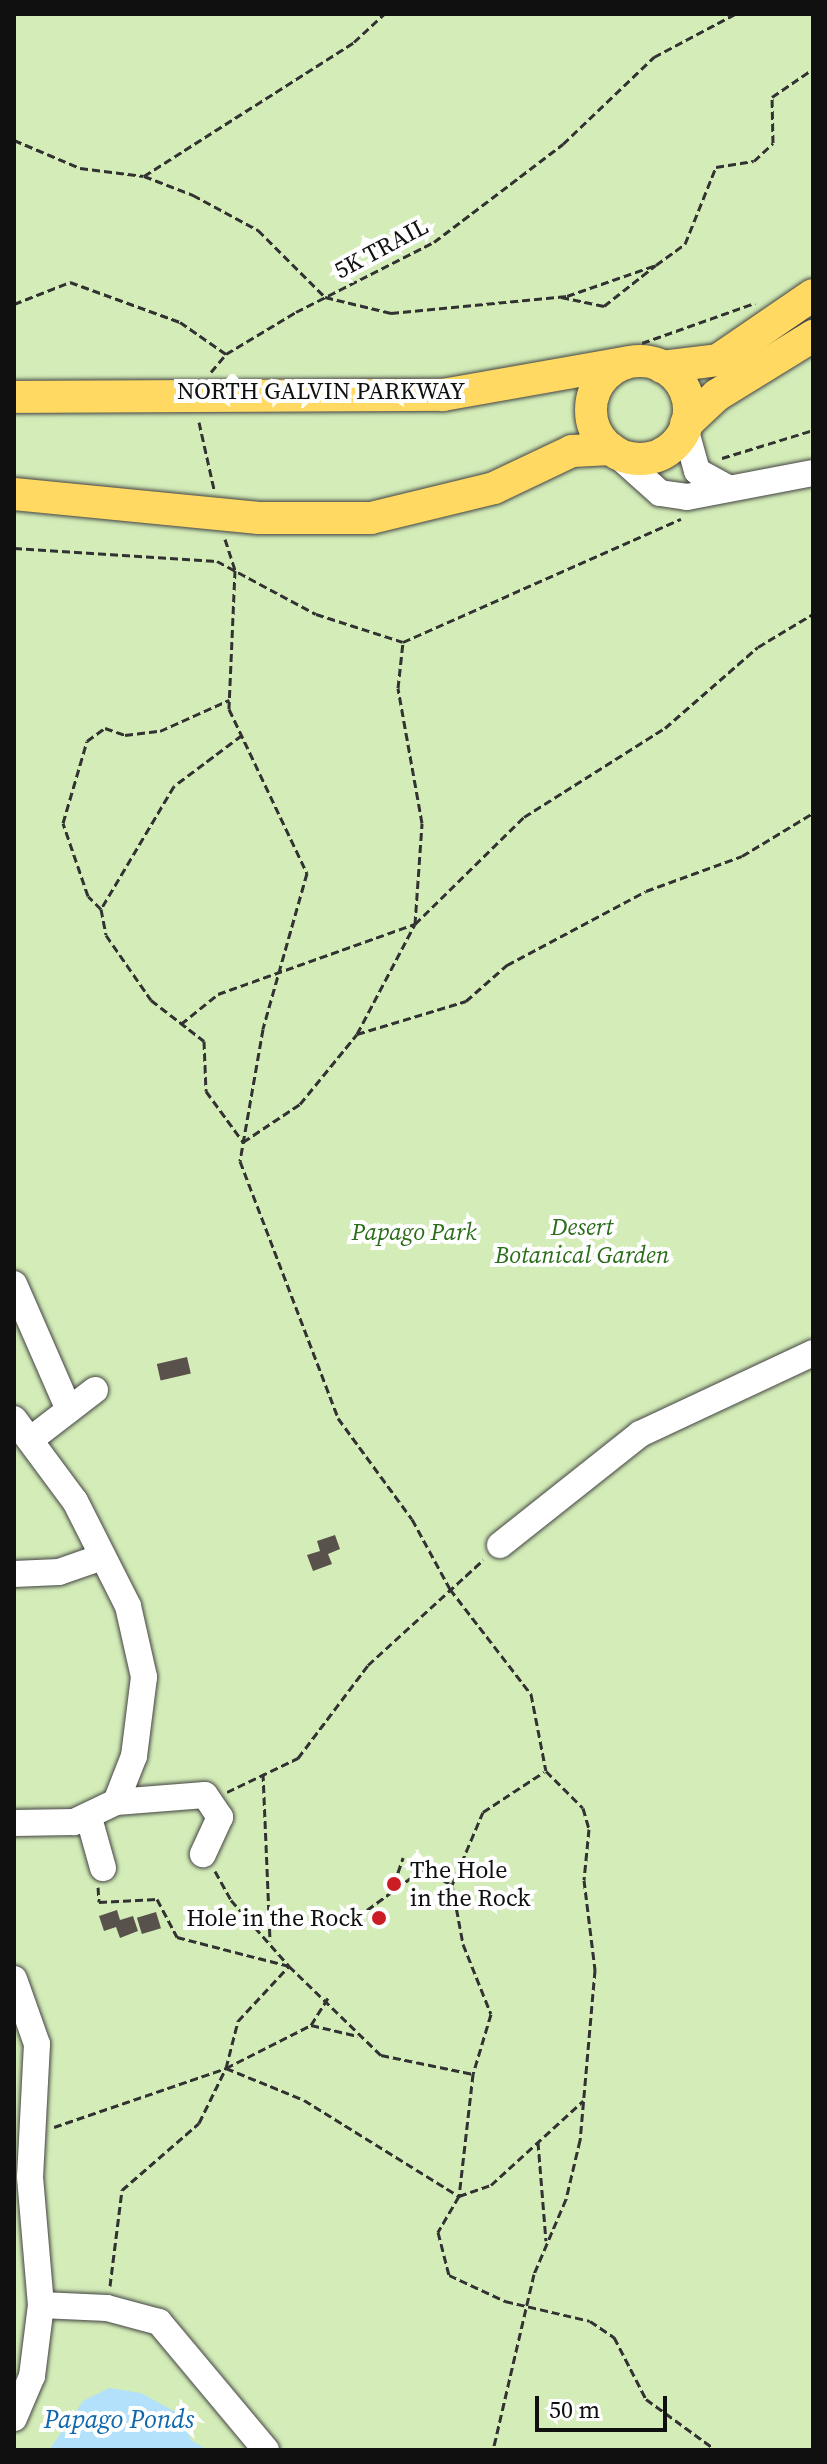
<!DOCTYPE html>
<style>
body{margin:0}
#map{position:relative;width:827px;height:2464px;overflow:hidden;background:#fffdf2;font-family:"Source Serif 4",serif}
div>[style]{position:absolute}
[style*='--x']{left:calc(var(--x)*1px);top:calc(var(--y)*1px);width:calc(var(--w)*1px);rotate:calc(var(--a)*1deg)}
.green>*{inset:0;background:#d4edb8;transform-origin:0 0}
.water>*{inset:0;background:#b3e0fb}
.building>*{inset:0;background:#59514b;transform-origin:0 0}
.path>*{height:3px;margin-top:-1.5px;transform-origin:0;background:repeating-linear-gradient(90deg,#323232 0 8px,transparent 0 12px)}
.roads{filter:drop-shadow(0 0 2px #434343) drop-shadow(0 0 2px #434343)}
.minor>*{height:26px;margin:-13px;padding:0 13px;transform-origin:13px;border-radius:13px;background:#fff}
.major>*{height:32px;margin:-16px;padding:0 16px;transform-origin:16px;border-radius:16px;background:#ffd962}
.major>.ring{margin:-16px;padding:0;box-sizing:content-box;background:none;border:32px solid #ffd962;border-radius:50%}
.dots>*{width:22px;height:22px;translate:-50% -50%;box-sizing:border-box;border:4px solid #fff;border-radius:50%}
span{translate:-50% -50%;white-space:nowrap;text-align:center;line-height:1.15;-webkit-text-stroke:8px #fff;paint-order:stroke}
.street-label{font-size:24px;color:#101010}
.park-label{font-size:24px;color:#2b6e1a;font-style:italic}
.poi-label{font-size:24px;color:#101010}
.left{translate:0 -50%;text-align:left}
.right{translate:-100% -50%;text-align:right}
.water-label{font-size:26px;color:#0e68ad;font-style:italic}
.frame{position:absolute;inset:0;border:16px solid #101010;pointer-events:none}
.scale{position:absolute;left:535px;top:2396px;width:132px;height:36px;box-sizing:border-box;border:4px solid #101010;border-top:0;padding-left:10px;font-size:24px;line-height:28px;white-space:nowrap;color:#101010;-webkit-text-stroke:6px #fff;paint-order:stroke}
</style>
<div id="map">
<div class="green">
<div style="left:14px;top:14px;width:799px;height:2436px"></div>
</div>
<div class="water">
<div style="clip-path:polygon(109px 2388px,141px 2393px,183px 2416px,191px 2440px,207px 2450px,49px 2450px,83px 2401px)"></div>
</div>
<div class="building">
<div style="left:187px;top:1357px;width:17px;height:31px;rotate:77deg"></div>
<div style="clip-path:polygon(335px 1535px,340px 1549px,328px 1554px,332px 1564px,313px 1571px,307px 1555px,320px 1551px,317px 1541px)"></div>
<div style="clip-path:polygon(117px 1910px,120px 1920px,133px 1916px,138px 1931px,120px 1938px,116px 1927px,104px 1931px,99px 1916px)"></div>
<div style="left:156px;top:1912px;width:17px;height:20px;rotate:73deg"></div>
</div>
<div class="path">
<div style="--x:14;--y:140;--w:72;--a:23"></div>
<div style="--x:80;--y:168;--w:64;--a:7.1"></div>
<div style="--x:144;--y:176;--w:53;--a:21.2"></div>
<div style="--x:193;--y:195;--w:74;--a:28.3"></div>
<div style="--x:258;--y:230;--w:95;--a:45"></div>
<div style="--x:144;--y:176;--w:249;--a:-32.5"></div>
<div style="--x:354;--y:42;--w:41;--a:-43"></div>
<div style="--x:325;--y:297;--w:68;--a:13.6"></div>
<div style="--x:391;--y:313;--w:177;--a:-5.5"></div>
<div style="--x:567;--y:296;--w:94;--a:-19.2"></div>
<div style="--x:656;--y:265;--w:36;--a:-36"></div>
<div style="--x:685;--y:244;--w:83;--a:-68.1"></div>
<div style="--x:716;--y:167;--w:38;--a:-9"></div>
<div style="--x:754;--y:161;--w:26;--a:-43"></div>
<div style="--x:773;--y:143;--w:46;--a:-91.2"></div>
<div style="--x:772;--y:97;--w:50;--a:-34.3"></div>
<div style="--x:561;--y:297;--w:44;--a:11.8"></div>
<div style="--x:604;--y:306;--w:66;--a:-38.3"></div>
<div style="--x:14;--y:304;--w:60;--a:-21.4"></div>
<div style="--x:70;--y:282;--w:117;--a:20"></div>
<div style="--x:180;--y:322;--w:56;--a:34.8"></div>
<div style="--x:642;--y:343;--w:120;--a:-19.5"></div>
<div style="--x:211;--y:372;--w:23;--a:-50"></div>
<div style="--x:226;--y:354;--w:82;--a:-31"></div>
<div style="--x:296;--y:312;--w:155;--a:-26.9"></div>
<div style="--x:434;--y:242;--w:162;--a:-37.2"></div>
<div style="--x:563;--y:144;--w:126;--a:-43.7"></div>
<div style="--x:654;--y:57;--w:92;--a:-28"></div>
<div style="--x:199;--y:422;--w:69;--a:77.4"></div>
<div style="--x:722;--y:458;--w:95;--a:-17.1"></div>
<div style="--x:225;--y:539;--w:33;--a:72"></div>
<div style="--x:235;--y:570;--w:139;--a:92.5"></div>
<div style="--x:229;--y:709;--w:182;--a:64.6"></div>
<div style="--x:307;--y:873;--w:162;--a:105.8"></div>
<div style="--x:263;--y:1029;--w:134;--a:99.9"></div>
<div style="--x:240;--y:1161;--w:275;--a:69.1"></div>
<div style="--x:338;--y:1418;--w:125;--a:53.8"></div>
<div style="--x:412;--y:1519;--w:80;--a:61.5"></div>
<div style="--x:450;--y:1589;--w:133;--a:52.4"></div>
<div style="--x:531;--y:1694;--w:78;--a:79"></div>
<div style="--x:546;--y:1771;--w:52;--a:45"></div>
<div style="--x:583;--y:1808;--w:22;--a:74"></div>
<div style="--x:589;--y:1829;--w:51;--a:95.6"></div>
<div style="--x:584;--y:1880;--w:91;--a:83"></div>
<div style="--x:595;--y:1970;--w:171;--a:95"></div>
<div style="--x:580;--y:2140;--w:61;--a:103.3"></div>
<div style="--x:566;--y:2199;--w:82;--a:113.1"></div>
<div style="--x:534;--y:2274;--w:181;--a:103.1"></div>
<div style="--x:14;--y:548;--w:203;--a:3.7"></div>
<div style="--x:217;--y:561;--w:112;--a:28.2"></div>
<div style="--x:316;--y:614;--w:91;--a:17.8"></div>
<div style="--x:403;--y:642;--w:304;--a:-23.9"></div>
<div style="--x:242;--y:735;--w:85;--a:143.1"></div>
<div style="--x:174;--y:786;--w:143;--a:120.7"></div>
<div style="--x:101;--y:909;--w:26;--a:79"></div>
<div style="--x:106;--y:935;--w:79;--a:55.3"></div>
<div style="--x:151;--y:1000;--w:67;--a:37.7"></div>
<div style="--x:204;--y:1041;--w:50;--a:87.7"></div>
<div style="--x:206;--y:1091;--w:63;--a:54"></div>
<div style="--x:243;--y:1142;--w:69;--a:-33.7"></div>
<div style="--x:300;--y:1104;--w:90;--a:-50.8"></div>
<div style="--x:357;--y:1034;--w:124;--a:-62.2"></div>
<div style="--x:415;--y:924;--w:153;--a:-44.5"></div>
<div style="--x:524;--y:817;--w:167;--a:-32.3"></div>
<div style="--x:665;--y:728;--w:123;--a:-41.1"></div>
<div style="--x:758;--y:647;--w:64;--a:-31"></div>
<div style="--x:101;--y:909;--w:18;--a:-135"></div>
<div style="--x:88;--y:896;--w:77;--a:-108.9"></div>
<div style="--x:63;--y:823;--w:85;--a:-73.7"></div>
<div style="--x:87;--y:741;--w:22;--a:-36"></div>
<div style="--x:105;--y:728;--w:21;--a:19"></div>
<div style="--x:125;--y:735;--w:35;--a:-7"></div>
<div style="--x:160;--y:731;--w:76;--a:-24.2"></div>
<div style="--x:181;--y:1024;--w:48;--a:-39"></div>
<div style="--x:218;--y:994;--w:209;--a:-19.6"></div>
<div style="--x:415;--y:924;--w:101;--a:-86"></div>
<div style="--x:422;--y:823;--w:137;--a:-100.1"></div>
<div style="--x:398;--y:688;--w:46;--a:-83.8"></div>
<div style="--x:357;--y:1034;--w:114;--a:-16.8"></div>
<div style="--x:466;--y:1001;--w:55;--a:-41.3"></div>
<div style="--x:507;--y:965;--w:157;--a:-28"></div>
<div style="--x:646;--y:891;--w:102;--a:-20"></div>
<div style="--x:742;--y:856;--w:83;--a:-31.2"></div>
<div style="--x:263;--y:1773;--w:168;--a:87.6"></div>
<div style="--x:227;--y:1792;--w:79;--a:-25.6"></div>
<div style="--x:298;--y:1758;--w:116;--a:-53"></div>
<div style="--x:368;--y:1665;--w:156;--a:-42.4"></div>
<div style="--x:215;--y:1871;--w:33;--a:61"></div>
<div style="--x:231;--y:1900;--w:88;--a:48.7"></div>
<div style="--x:289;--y:1966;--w:128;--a:44.1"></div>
<div style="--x:381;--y:2055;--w:94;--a:11.7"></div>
<div style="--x:394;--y:1884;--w:28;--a:-71"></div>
<div style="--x:452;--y:1885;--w:79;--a:-67"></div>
<div style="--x:483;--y:1812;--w:73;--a:-33.3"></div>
<div style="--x:98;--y:1887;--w:15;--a:86"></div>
<div style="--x:99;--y:1902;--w:58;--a:-3"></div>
<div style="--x:157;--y:1899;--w:43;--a:62.2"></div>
<div style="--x:177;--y:1937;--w:116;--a:14.5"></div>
<div style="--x:367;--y:1910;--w:69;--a:-36.2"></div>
<div style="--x:423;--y:1869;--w:33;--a:29"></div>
<div style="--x:452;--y:1885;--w:60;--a:79.4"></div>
<div style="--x:463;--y:1944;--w:75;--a:68.2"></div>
<div style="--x:491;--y:2014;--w:63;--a:106.7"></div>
<div style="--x:473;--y:2074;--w:123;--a:96.5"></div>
<div style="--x:459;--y:2196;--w:34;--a:-19"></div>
<div style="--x:491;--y:2185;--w:125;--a:-42.4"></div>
<div style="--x:311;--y:2025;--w:48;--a:13.2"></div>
<div style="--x:226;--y:2068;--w:95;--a:-26.8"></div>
<div style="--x:311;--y:2025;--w:32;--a:-58"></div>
<div style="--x:54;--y:2127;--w:182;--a:-18.9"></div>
<div style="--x:226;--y:2068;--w:84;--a:22.3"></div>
<div style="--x:304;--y:2100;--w:182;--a:31.8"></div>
<div style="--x:459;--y:2196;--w:42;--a:120.3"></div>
<div style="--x:438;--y:2232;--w:44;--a:75.7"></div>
<div style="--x:449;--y:2275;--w:62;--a:24.9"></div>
<div style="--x:505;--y:2301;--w:87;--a:13.2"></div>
<div style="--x:590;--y:2321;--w:29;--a:34"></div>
<div style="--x:614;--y:2337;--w:70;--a:62.7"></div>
<div style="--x:646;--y:2399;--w:87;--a:36.1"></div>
<div style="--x:538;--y:2142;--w:99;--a:85.4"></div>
<div style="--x:110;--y:2286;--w:97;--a:-82.9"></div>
<div style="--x:122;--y:2190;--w:102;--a:-41"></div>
<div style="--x:199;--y:2123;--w:61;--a:-63.9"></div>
<div style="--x:226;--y:2068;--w:49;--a:-75.7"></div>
<div style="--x:238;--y:2021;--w:75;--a:-47.2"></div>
</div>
<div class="roads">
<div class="minor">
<div style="--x:685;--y:428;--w:45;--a:74.4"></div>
<div style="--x:697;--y:471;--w:35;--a:29"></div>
<div style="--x:613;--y:451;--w:63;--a:41.8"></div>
<div style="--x:660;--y:493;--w:27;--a:8"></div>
<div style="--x:687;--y:497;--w:128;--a:-10.8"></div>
<div style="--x:14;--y:1284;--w:137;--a:66.4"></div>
<div style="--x:14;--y:1419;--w:102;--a:53.4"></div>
<div style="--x:75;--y:1501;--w:118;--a:63.2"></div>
<div style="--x:128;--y:1606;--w:73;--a:77.3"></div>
<div style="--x:144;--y:1677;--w:80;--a:97.2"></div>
<div style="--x:134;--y:1756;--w:49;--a:111.4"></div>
<div style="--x:116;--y:1802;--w:47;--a:154.5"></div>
<div style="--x:74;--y:1822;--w:60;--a:179"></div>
<div style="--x:30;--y:1440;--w:82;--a:-37.6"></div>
<div style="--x:500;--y:1545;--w:179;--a:-38.4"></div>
<div style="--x:640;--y:1434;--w:191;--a:-25.1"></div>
<div style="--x:14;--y:1574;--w:45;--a:-2.5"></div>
<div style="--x:59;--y:1572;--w:46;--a:-19.2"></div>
<div style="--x:116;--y:1802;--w:89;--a:-4.5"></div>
<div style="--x:205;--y:1795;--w:27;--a:56"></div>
<div style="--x:220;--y:1817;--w:41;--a:114.7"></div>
<div style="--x:89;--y:1818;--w:52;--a:74.4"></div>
<div style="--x:14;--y:1979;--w:69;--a:70.5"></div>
<div style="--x:37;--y:2044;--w:133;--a:93"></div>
<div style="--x:30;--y:2177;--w:128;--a:85.1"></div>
<div style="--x:41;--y:2305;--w:72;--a:97.2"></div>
<div style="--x:32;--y:2376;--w:46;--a:113.2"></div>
<div style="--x:41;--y:2305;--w:66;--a:2.6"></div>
<div style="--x:107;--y:2308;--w:54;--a:15.1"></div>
<div style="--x:159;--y:2322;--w:167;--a:50.1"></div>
</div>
<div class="major">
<div class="ring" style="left:591px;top:361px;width:66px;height:66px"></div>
<div style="--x:662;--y:367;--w:56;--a:-7.1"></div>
<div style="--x:718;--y:360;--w:115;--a:-34.4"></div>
<div style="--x:14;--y:397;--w:429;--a:-0.3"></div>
<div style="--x:443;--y:395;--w:185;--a:-10"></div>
<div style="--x:686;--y:424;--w:42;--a:-43.1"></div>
<div style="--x:717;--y:395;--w:113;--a:-31.6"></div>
<div style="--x:14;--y:494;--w:246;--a:5.6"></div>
<div style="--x:259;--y:518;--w:112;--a:0"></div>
<div style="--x:371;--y:518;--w:127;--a:-13.7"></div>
<div style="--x:494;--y:488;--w:86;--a:-25.4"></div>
<div style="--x:572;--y:451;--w:39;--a:-3"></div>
</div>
</div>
<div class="dots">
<div style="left:394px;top:1884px;background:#cc1c24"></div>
<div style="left:379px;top:1918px;background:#cc1c24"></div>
</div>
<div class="street-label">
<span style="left:381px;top:248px;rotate:-28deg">5K TRAIL</span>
<span style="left:321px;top:391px">NORTH GALVIN PARKWAY</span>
</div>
<div class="park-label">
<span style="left:582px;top:1241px">Desert<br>Botanical Garden</span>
<span style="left:414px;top:1232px">Papago Park</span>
</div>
<div class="poi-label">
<span class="left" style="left:410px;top:1884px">The Hole<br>in the Rock</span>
<span class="right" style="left:363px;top:1918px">Hole in the Rock</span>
</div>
<div class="water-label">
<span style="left:119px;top:2420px">Papago Ponds</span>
</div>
<div class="frame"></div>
<div class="scale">50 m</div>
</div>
